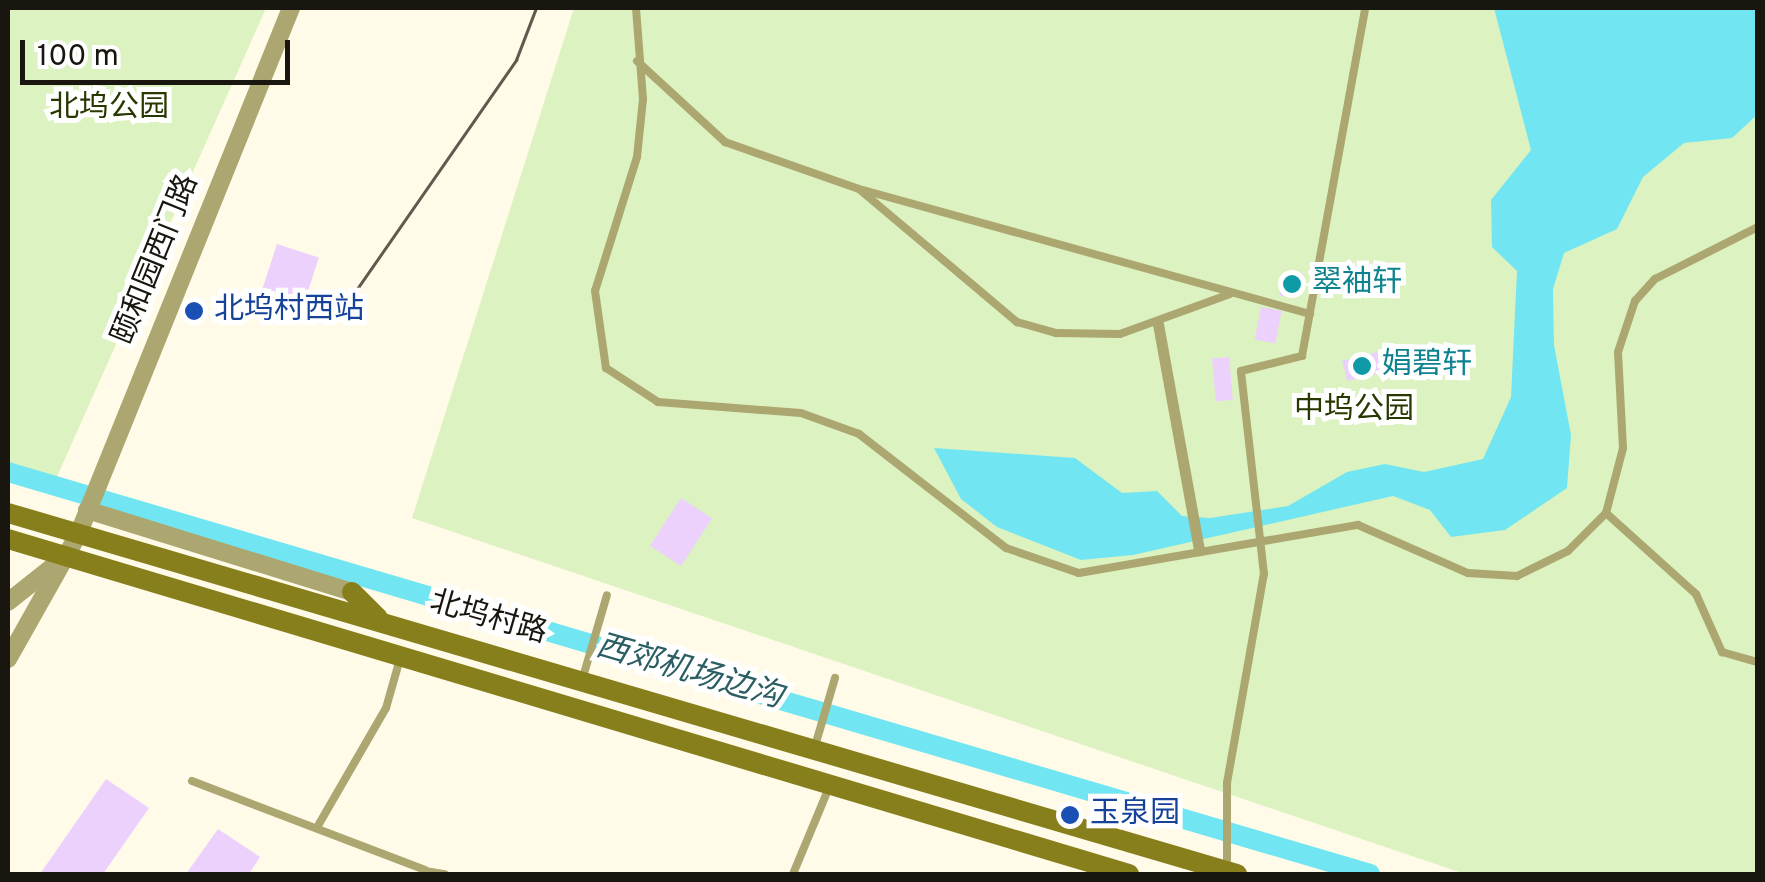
<!DOCTYPE html>
<meta charset="utf-8">
<style>
body{margin:0}
#map{position:relative;width:1765px;height:882px;overflow:hidden;background:#fffbe8;font-family:Overpass,"Noto Sans SC",sans-serif}
div>[style]{position:absolute}
[style*='--x']{left:calc(var(--x)*1px);top:calc(var(--y)*1px);width:calc(var(--w)*1px);rotate:calc(var(--a)*1deg)}
.green>*{inset:0;background:#dcf2c0}
.water>*{inset:0;background:#71e6f2}
.canal>*{height:20px;margin:-10px;padding:0 10px;transform-origin:10px;border-radius:10px;background:#71e6f2}
.building>*{inset:0;background:#ecd1fc;transform-origin:0 0}
.service>*{height:8px;margin:-4px;padding:0 4px;transform-origin:4px;border-radius:4px;background:#aca770}
.pedestrian>*{height:11px;margin:-5.5px;padding:0 5.5px;transform-origin:5.5px;border-radius:5.5px;background:#aca770}
.tertiary>*{height:18px;margin:-9px;padding:0 9px;transform-origin:9px;border-radius:9px;background:#aca770}
.secondary>*{height:20px;margin:-10px;padding:0 10px;transform-origin:10px;border-radius:10px;background:#877e1c}
.tram>*{height:2.5px;margin:-1.25px;padding:0 1.25px;transform-origin:1.25px;border-radius:1.25px;background:#5d5b50}
.dots>*{width:28px;height:28px;translate:-50% -50%;box-sizing:border-box;border:5px solid #fff;border-radius:50%}
span{translate:-50% -50%;white-space:nowrap;text-align:center;line-height:1.15;-webkit-text-stroke:10px #fff;paint-order:stroke}
.park-label{font-size:30px;color:#273900}
.street-label{font-size:30px;color:#18160e}
.culture-label{font-size:30px;color:#0d838f}
.left{translate:0 -50%;text-align:left}
.transit-label{font-size:30px;color:#164399}
.water-label{font-size:32px;color:#2b5e63;font-style:italic}
.frame{position:absolute;inset:0;border:10px solid #18160e;pointer-events:none}
.scale{position:absolute;left:20px;top:40px;width:270px;height:45px;box-sizing:border-box;border:5px solid #18160e;border-top:0;padding-left:12px;font-size:30px;line-height:35px;white-space:nowrap;color:#18160e;-webkit-text-stroke:8px #fff;paint-order:stroke}
</style>
<div id="map">
<div class="green">
<div style="clip-path:polygon(8px 8px,266px 8px,55px 481px,8px 465px)"></div>
<div style="clip-path:polygon(574px 8px,1757px 8px,1757px 874px,1465px 874px,412px 518px)"></div>
</div>
<div class="water">
<div style="clip-path:polygon(1494px 8px,1757px 8px,1757px 115px,1732px 138px,1684px 143px,1643px 177px,1617px 229px,1564px 253px,1553px 289px,1554px 345px,1571px 435px,1567px 488px,1505px 530px,1451px 537px,1430px 510px,1393px 496px,1133px 555px,1081px 560px,997px 527px,961px 499px,934px 448px,1075px 458px,1122px 493px,1157px 491px,1182px 516px,1210px 518px,1288px 506px,1347px 472px,1385px 464px,1424px 472px,1483px 459px,1511px 397px,1517px 271px,1492px 247px,1491px 200px,1531px 150px)"></div>
</div>
<div class="canal">
<div style="--x:8;--y:472;--w:1420;--a:16.44"></div>
</div>
<div class="building">
<div style="left:277px;top:244px;width:44px;height:69px;rotate:18deg"></div>
<div style="clip-path:polygon(1303px 273px,1304px 292px,1280px 296px,1280px 276px)"></div>
<div style="left:1261px;top:307px;width:21px;height:33px;rotate:11deg"></div>
<div style="left:1377px;top:352px;width:21px;height:36px;rotate:76deg"></div>
<div style="left:1229px;top:357px;width:43px;height:17px;rotate:85deg"></div>
<div style="left:681px;top:498px;width:37px;height:57px;rotate:33deg"></div>
<div style="clip-path:polygon(106px 779px,149px 808px,103px 874px,40px 874px)"></div>
<div style="clip-path:polygon(218px 829px,260px 857px,249px 874px,186px 874px)"></div>
</div>
<div class="service">
<div style="--x:636;--y:8;--w:91;--a:85.6"></div>
<div style="--x:643;--y:99;--w:58;--a:95.9"></div>
<div style="--x:637;--y:157;--w:140;--a:107.4"></div>
<div style="--x:595;--y:291;--w:78;--a:81.9"></div>
<div style="--x:606;--y:368;--w:62;--a:33.2"></div>
<div style="--x:658;--y:402;--w:143;--a:4.4"></div>
<div style="--x:801;--y:413;--w:62;--a:19.9"></div>
<div style="--x:859;--y:434;--w:186;--a:37.8"></div>
<div style="--x:1006;--y:548;--w:77;--a:18.9"></div>
<div style="--x:1079;--y:573;--w:283;--a:-9.8"></div>
<div style="--x:1358;--y:525;--w:120;--a:23.6"></div>
<div style="--x:1468;--y:573;--w:49;--a:3.5"></div>
<div style="--x:1517;--y:576;--w:57;--a:-26.1"></div>
<div style="--x:1568;--y:551;--w:54;--a:-45"></div>
<div style="--x:1606;--y:513;--w:67;--a:-75.3"></div>
<div style="--x:1623;--y:448;--w:96;--a:-93"></div>
<div style="--x:1618;--y:352;--w:54;--a:-71.6"></div>
<div style="--x:1635;--y:301;--w:30;--a:-48"></div>
<div style="--x:1655;--y:279;--w:115;--a:-26.8"></div>
<div style="--x:637;--y:61;--w:120;--a:42.6"></div>
<div style="--x:725;--y:142;--w:142;--a:19.3"></div>
<div style="--x:859;--y:189;--w:207;--a:40.1"></div>
<div style="--x:1017;--y:322;--w:41;--a:15.8"></div>
<div style="--x:1056;--y:333;--w:64;--a:0.9"></div>
<div style="--x:1120;--y:334;--w:117;--a:-20"></div>
<div style="--x:863;--y:190;--w:464;--a:15.5"></div>
<div style="--x:1606;--y:513;--w:121;--a:42"></div>
<div style="--x:1696;--y:594;--w:64;--a:65.9"></div>
<div style="--x:1722;--y:652;--w:37;--a:16"></div>
<div style="--x:583;--y:677;--w:85;--a:-73.7"></div>
<div style="--x:815;--y:746;--w:71;--a:-73.6"></div>
<div style="--x:192;--y:781;--w:249;--a:20.9"></div>
<div style="--x:319;--y:824;--w:134;--a:-60"></div>
<div style="--x:386;--y:708;--w:51;--a:-74.1"></div>
<div style="--x:1227;--y:870;--w:87;--a:-90"></div>
<div style="--x:1227;--y:783;--w:212;--a:-80"></div>
<div style="--x:1264;--y:574;--w:204;--a:-96.5"></div>
<div style="--x:1241;--y:371;--w:63;--a:-13.8"></div>
<div style="--x:1302;--y:356;--w:354;--a:-79.7"></div>
<div style="--x:425;--y:871;--w:20;--a:9"></div>
<div style="--x:793;--y:874;--w:96;--a:-67.4"></div>
</div>
<div class="pedestrian">
<div style="--x:1158;--y:324;--w:230;--a:79.7"></div>
</div>
<div class="tertiary">
<div style="--x:87;--y:510;--w:277;--a:17.2"></div>
<div style="--x:8;--y:602;--w:68;--a:-38.4"></div>
<div style="--x:8;--y:659;--w:142;--a:-60.6"></div>
<div style="--x:78;--y:535;--w:568;--a:-67.99"></div>
</div>
<div class="secondary">
<div style="--x:8;--y:513;--w:1281;--a:16.37"></div>
<div style="--x:8;--y:539;--w:1170;--a:16.64"></div>
<div style="--x:352;--y:592;--w:37;--a:45"></div>
</div>
<div class="tram">
<div style="--x:341;--y:312;--w:307;--a:-55.2"></div>
<div style="--x:516;--y:60;--w:56;--a:-69"></div>
</div>
<div class="dots">
<div style="left:1292px;top:284px;background:#0f9aa8"></div>
<div style="left:194px;top:311px;background:#1a4fb4"></div>
<div style="left:1362px;top:366px;background:#0f9aa8"></div>
<div style="left:1070px;top:815px;background:#1a4fb4"></div>
</div>
<div class="park-label">
<span style="left:109px;top:109px">北坞公园</span>
<span style="left:1354px;top:411px">中坞公园</span>
</div>
<div class="street-label">
<span style="left:157px;top:260px;rotate:-68deg">颐和园西门路</span>
<span style="left:488px;top:619px;rotate:16deg">北坞村路</span>
</div>
<div class="culture-label">
<span class="left" style="left:1312px;top:284px">翠袖轩</span>
<span class="left" style="left:1382px;top:366px">娟碧轩</span>
</div>
<div class="transit-label">
<span class="left" style="left:214px;top:311px">北坞村西站</span>
<span class="left" style="left:1090px;top:815px">玉泉园</span>
</div>
<div class="water-label">
<span style="left:689px;top:673px;rotate:16deg">西郊机场边沟</span>
</div>
<div class="frame"></div>
<div class="scale">100 m</div>
</div>
